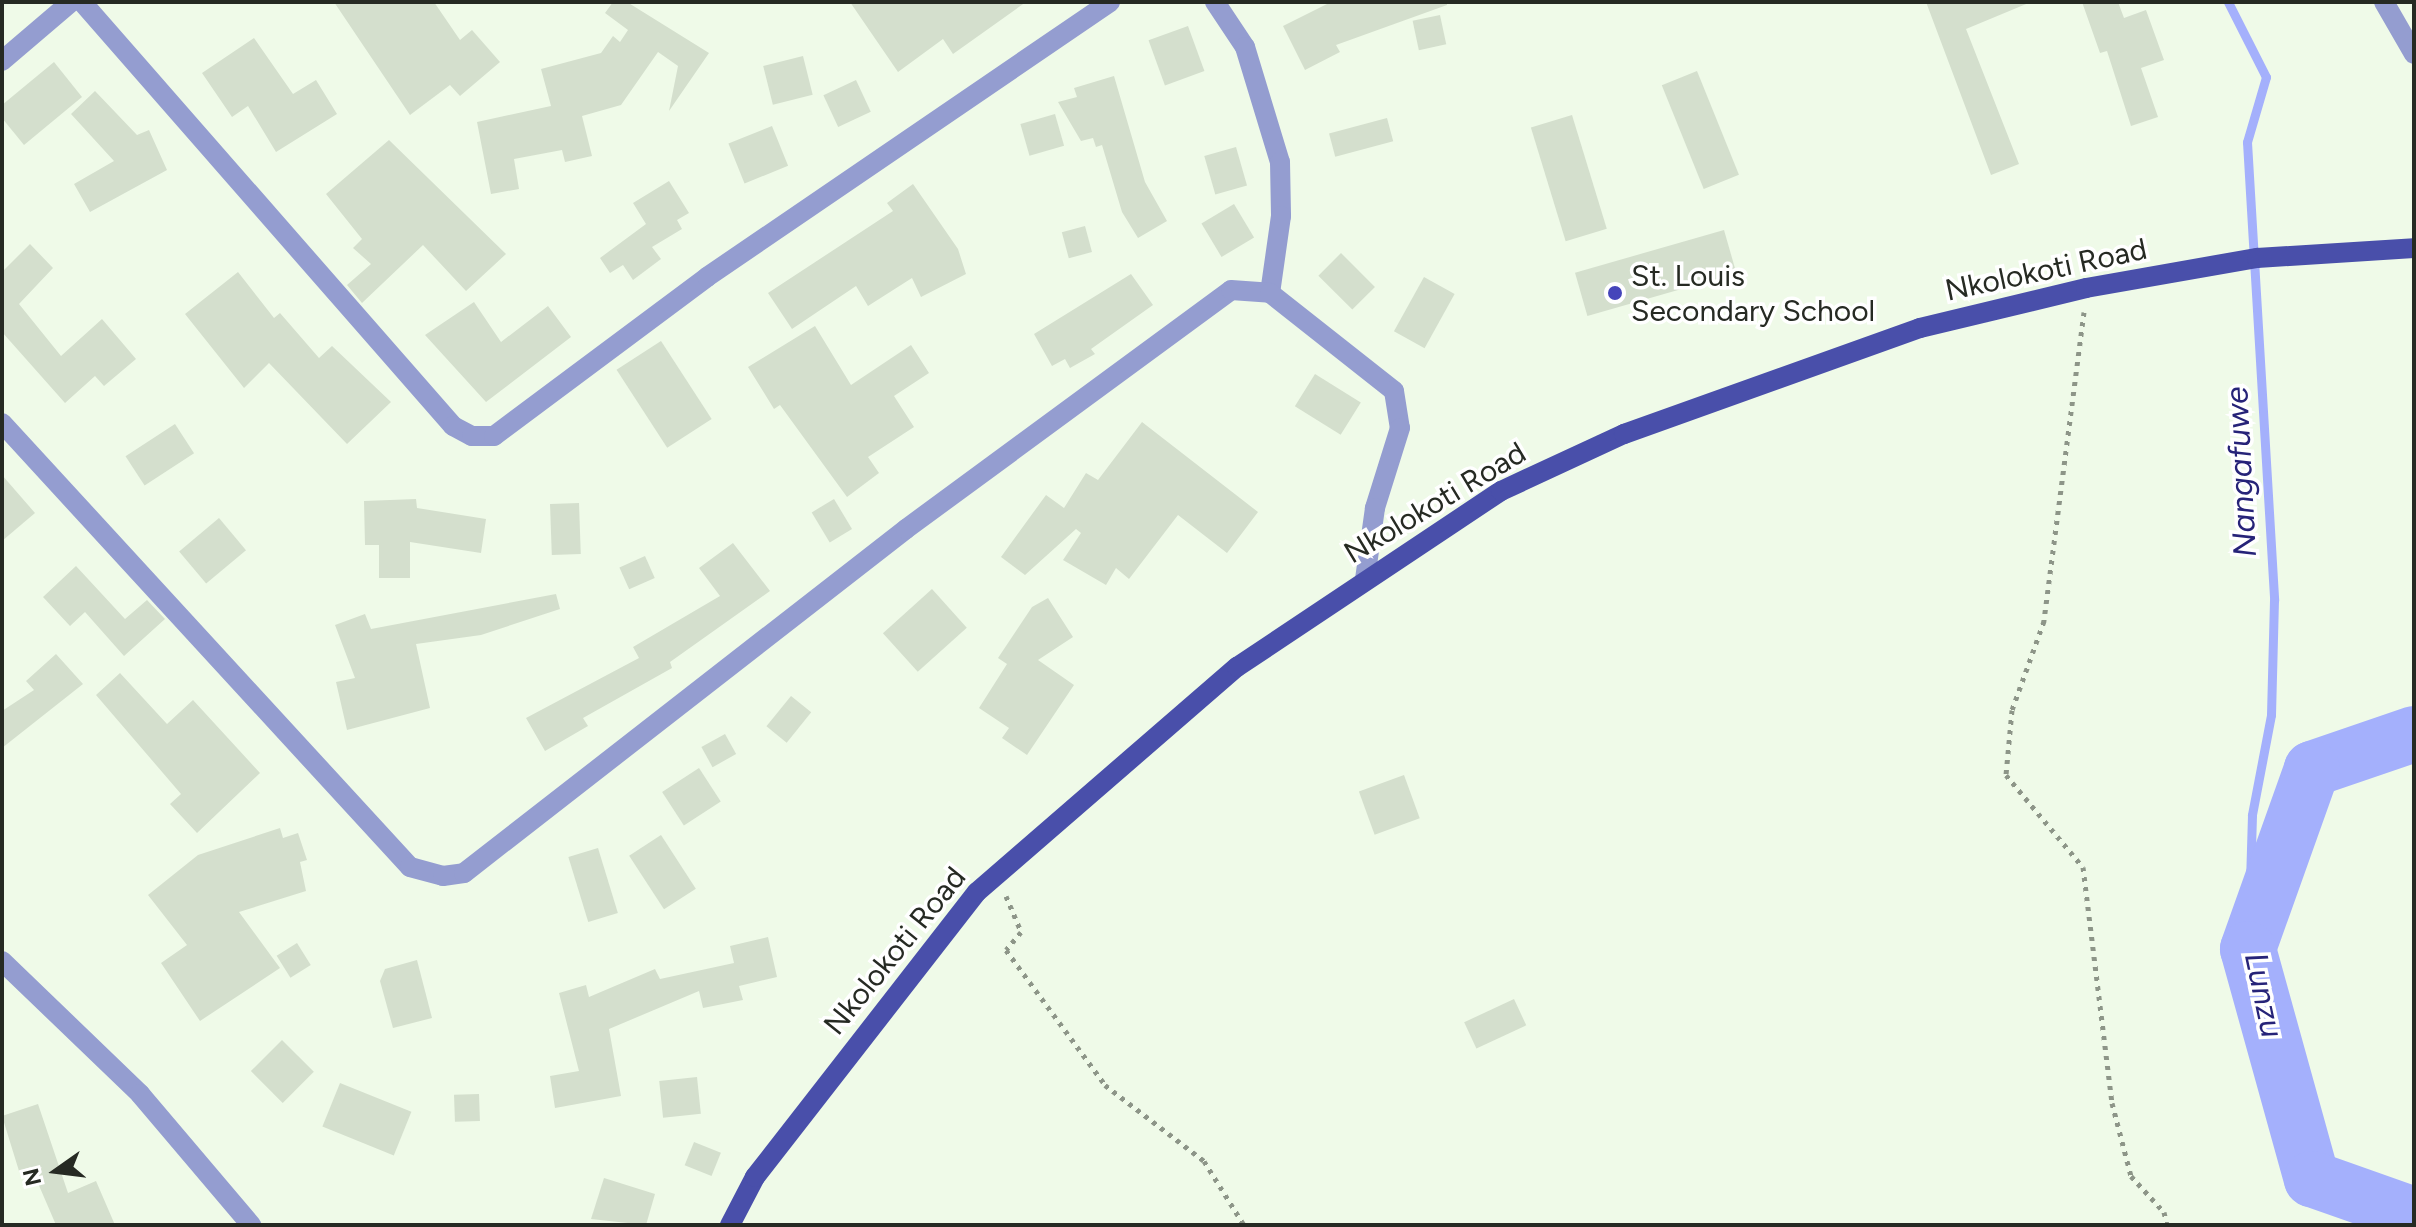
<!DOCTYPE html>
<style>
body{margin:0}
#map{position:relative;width:2416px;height:1227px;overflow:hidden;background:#effae8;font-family:Figtree,sans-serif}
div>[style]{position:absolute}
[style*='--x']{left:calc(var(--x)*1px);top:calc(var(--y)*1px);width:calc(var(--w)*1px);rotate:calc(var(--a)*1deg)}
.stream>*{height:9px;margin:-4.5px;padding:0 4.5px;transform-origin:4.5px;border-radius:4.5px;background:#a4b0fc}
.river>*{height:56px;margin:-28px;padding:0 28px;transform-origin:28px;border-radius:28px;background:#a4b0fc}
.building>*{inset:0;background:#d4dfcd;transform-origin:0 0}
.path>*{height:5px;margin-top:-2.5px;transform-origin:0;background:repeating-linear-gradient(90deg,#8d9588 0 4px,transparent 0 10px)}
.minor>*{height:20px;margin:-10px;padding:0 10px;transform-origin:10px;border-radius:10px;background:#949dd0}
.major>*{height:20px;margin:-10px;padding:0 10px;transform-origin:10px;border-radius:10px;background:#494faa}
.dots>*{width:22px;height:22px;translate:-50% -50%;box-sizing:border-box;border:4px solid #fff;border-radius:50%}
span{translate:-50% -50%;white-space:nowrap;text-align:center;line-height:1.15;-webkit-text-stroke:7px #fff;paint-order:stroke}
.street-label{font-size:30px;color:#262a23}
.poi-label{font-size:30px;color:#262a23}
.left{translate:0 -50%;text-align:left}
.water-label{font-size:32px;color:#262378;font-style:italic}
.frame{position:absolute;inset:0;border:4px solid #262a23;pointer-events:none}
.north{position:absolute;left:16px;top:1131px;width:80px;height:80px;-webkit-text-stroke:6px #fff;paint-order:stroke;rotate:256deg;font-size:22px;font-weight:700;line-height:32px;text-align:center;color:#262a23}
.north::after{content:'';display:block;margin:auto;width:28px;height:36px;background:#262a23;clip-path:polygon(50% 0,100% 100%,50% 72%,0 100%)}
</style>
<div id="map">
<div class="stream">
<div style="--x:2228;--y:2;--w:84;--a:63.1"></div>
<div style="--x:2266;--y:77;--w:68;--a:106.3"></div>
<div style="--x:2247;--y:142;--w:459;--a:86.6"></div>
<div style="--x:2274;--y:600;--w:115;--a:91.5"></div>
<div style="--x:2271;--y:715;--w:102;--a:100.8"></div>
<div style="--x:2252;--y:815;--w:134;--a:91.7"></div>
</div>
<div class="river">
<div style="--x:2414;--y:734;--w:108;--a:161.1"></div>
<div style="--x:2312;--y:769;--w:191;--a:109.6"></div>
<div style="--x:2248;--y:949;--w:239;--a:74.5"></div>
<div style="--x:2312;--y:1179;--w:108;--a:19.4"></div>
</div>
<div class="building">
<div style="clip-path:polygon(334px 2px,434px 2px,460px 40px,472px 30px,500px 62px,460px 96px,450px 85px,410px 115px)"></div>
<div style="clip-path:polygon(613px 2px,627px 2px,709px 53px,669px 111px,678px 66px,658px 52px,621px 105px,582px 116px,592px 156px,565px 162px,562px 150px,514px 159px,519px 189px,491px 194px,477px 122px,551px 106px,541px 69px,601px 53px,613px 36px,620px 42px,628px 30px,605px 13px)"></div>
<div style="clip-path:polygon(850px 2px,1026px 2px,953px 54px,943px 39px,898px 72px)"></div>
<div style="clip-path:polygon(1331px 2px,1447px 2px,1447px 5px,1336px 45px,1340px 52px,1305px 70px,1283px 26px)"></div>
<div style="clip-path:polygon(1926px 2px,2031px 2px,1966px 29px,2019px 164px,1991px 175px)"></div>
<div style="clip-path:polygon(2082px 2px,2118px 2px,2124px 18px,2146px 10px,2164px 60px,2141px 68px,2158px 117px,2131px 126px,2107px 51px,2100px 53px)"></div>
<div style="left:1440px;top:15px;width:30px;height:28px;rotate:78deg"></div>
<div style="left:1188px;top:26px;width:48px;height:42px;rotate:70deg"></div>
<div style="clip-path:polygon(254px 38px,293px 94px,316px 80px,337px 114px,276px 152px,248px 106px,232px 117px,202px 73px)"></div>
<div style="left:803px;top:56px;width:40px;height:41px;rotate:76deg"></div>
<div style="clip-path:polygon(54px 62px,82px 97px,24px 145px,2px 118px,2px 105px)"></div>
<div style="left:1697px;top:71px;width:112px;height:38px;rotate:68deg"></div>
<div style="clip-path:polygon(1114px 76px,1145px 182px,1167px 221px,1138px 238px,1122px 212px,1102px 145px,1096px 147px,1093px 138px,1081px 141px,1058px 102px,1077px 97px,1074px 88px)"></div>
<div style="left:856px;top:80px;width:35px;height:36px;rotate:65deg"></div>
<div style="clip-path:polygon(95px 91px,137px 135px,149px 130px,167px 170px,90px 212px,74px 184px,114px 161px,71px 114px)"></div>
<div style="left:1055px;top:114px;width:33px;height:36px;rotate:74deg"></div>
<div style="left:1572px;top:115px;width:119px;height:43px;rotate:73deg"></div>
<div style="left:1387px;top:118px;width:24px;height:60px;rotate:75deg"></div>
<div style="left:772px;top:126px;width:43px;height:47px;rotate:68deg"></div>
<div style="clip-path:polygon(389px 140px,506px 254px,466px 291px,423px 245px,362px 303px,347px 285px,371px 264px,353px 248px,362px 239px,326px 194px)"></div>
<div style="left:1236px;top:147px;width:40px;height:33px;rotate:74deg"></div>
<div style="clip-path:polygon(669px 181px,689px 213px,677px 220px,682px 229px,652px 247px,661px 259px,633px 280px,623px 265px,610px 273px,600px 258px,646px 224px,633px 203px)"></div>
<div style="clip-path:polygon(913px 184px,958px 249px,966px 274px,921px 297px,912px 278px,868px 306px,856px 286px,792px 329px,768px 293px,893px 211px,887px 203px)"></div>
<div style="left:1234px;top:204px;width:39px;height:38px;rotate:59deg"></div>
<div style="left:1085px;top:226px;width:27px;height:24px;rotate:75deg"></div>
<div style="left:1724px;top:230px;width:45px;height:155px;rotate:74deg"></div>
<div style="clip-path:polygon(30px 244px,53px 268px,19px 304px,61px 356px,102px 319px,136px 359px,104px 386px,95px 376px,65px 403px,2px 332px,2px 272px)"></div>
<div style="left:1341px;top:253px;width:48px;height:32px;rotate:45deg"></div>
<div style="clip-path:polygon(238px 272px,274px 318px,280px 313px,319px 358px,332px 346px,391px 402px,347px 444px,269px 363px,244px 388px,185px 314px)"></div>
<div style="clip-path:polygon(1131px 274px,1153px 305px,1091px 349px,1095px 354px,1070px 368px,1065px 359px,1052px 366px,1034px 334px)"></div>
<div style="left:1424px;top:277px;width:35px;height:62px;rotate:29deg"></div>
<div style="clip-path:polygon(474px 302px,501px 342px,548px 306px,571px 337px,486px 402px,425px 335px)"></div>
<div style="clip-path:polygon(815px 326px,851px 385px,911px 345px,929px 373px,894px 396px,914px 427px,868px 457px,879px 473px,847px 497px,780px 405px,774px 409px,748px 367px)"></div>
<div style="left:661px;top:341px;width:93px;height:53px;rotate:57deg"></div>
<div style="left:1315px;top:374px;width:54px;height:38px;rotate:32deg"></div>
<div style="clip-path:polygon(1142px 422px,1258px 512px,1227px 553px,1178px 515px,1129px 579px,1116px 568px,1106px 585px,1063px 560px,1081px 533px,1076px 529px,1025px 575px,1001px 557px,1046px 495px,1064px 508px,1086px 473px,1098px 480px)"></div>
<div style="left:175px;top:424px;width:35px;height:59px;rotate:57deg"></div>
<div style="clip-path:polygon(2px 475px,35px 513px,2px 541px)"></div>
<div style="clip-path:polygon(416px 499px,417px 508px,486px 519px,481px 553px,410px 542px,410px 578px,379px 578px,379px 545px,365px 545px,364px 501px)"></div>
<div style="left:834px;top:499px;width:35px;height:26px;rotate:59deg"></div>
<div style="left:579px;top:503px;width:51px;height:29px;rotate:88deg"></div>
<div style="left:219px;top:518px;width:42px;height:52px;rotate:50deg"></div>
<div style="clip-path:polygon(733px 543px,770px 591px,670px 662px,672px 668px,583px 718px,588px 726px,545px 751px,526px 718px,639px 658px,633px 647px,720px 596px,699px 568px)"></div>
<div style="left:645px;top:556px;width:24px;height:28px;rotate:66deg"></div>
<div style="clip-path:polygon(76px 566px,125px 619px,147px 600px,165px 619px,124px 656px,85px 612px,70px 626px,43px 597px)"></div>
<div style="left:932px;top:589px;width:52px;height:66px;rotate:48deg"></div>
<div style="clip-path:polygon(556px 594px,560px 609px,481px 635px,416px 644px,430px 708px,347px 730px,336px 682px,355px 678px,335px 625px,365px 614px,371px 629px)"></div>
<div style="clip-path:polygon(1048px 598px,1073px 637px,1038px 660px,1074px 685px,1027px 755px,1002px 738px,1009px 728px,979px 708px,1007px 664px,998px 658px,1032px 607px)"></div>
<div style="clip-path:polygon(56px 654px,83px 684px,2px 748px,2px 711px,34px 690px,26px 681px)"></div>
<div style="clip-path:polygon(120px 673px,167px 724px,193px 700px,260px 773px,197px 833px,170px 804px,181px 794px,96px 695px)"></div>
<div style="left:791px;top:696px;width:26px;height:39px;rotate:39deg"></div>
<div style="left:725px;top:734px;width:23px;height:27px;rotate:61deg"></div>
<div style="left:699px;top:768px;width:40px;height:44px;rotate:57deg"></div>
<div style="left:1404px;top:775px;width:46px;height:48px;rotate:70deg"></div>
<div style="clip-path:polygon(280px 828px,283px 838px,298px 833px,307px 860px,300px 862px,306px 891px,239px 912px,280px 968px,200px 1021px,161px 963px,187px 945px,148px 895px,198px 855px)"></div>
<div style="left:661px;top:835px;width:64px;height:38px;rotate:57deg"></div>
<div style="left:598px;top:848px;width:68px;height:31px;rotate:73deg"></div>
<div style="clip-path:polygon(768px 937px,777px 977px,739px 986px,743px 1000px,703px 1008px,699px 991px,609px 1029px,621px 1096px,555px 1108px,550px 1076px,579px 1071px,559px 993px,586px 985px,589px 997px,655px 969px,660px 979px,734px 963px,730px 946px)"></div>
<div style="left:297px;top:943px;width:26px;height:24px;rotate:58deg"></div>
<div style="clip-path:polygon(417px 960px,432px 1018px,393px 1028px,380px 981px,385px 969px)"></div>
<div style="left:1514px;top:999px;width:29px;height:55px;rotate:65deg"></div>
<div style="left:282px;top:1040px;width:45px;height:44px;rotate:45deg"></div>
<div style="left:697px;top:1077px;width:37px;height:38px;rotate:84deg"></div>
<div style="left:340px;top:1083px;width:77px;height:47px;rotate:22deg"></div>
<div style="left:479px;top:1094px;width:27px;height:25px;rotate:88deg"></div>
<div style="clip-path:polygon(38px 1104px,68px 1193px,96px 1181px,115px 1225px,56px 1225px,31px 1167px,19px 1171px,2px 1116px)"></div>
<div style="left:694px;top:1142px;width:29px;height:25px;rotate:22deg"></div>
<div style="clip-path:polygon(604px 1178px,655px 1194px,646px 1225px,591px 1219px)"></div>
</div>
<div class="path">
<div style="--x:2084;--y:312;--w:312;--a:97.4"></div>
<div style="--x:2044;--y:621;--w:95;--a:109.8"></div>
<div style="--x:2012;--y:710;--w:65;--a:95.3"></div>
<div style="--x:2006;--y:775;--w:120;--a:50.1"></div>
<div style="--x:2083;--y:867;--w:238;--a:83"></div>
<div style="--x:2112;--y:1103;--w:75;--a:75.4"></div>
<div style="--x:2131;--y:1176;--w:49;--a:47.5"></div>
<div style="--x:2164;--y:1212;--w:13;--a:77"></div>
<div style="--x:1006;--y:896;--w:39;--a:67"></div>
<div style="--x:1021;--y:932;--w:23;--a:130"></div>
<div style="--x:1006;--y:950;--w:167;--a:53.7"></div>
<div style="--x:1105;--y:1085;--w:125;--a:37.5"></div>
<div style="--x:1204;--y:1161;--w:75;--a:58"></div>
</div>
<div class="minor">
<div style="--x:82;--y:2;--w:563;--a:48.81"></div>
<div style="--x:453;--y:426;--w:21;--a:28"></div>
<div style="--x:472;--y:436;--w:22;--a:0"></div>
<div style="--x:494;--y:436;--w:266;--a:-36.7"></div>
<div style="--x:707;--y:277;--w:488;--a:-34.3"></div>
<div style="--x:1215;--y:2;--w:54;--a:56.3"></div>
<div style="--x:1245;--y:47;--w:120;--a:73.1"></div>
<div style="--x:1280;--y:162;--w:54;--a:88.9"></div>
<div style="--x:1281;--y:216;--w:78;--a:98.1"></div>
<div style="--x:2384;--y:2;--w:60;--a:60"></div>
<div style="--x:2;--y:61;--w:91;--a:-40.5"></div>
<div style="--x:2;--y:423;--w:603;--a:47.42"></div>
<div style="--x:410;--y:867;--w:34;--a:15"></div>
<div style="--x:443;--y:876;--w:21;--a:-8"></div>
<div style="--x:464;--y:873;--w:560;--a:-37.89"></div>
<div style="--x:906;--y:529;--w:403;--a:-36.3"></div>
<div style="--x:1231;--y:290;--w:39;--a:4"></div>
<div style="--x:1270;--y:293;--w:158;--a:38.3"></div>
<div style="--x:1394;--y:391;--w:37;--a:81"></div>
<div style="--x:1400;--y:428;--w:84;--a:107.4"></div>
<div style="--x:1375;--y:508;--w:72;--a:98"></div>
<div style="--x:2;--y:961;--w:192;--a:43.9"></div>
<div style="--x:140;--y:1094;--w:172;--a:49.7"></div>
</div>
<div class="major">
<div style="--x:730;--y:1225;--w:54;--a:-62.5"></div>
<div style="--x:755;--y:1177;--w:361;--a:-52.1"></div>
<div style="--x:977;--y:892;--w:344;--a:-40.9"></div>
<div style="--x:1237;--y:667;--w:317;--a:-33.7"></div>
<div style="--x:1501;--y:491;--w:136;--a:-24.9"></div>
<div style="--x:1624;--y:434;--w:314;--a:-19.7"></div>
<div style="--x:1920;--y:328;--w:171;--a:-13.5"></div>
<div style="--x:2086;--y:288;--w:174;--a:-10"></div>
<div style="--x:2257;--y:258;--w:157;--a:-3.6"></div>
</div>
<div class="dots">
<div style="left:1615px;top:293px;background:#4545ba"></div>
</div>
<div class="street-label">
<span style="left:2046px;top:270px;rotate:-12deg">Nkolokoti Road</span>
<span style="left:1435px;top:503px;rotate:-31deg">Nkolokoti Road</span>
<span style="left:895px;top:951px;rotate:-51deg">Nkolokoti Road</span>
</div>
<div class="poi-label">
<span class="left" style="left:1631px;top:293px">St. Louis<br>Secondary School</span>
</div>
<div class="water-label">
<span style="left:2241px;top:472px;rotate:-93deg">Nangafuwe</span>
<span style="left:2264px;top:995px;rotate:78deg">Lunzu</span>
</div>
<div class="frame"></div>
<div class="north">N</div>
</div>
